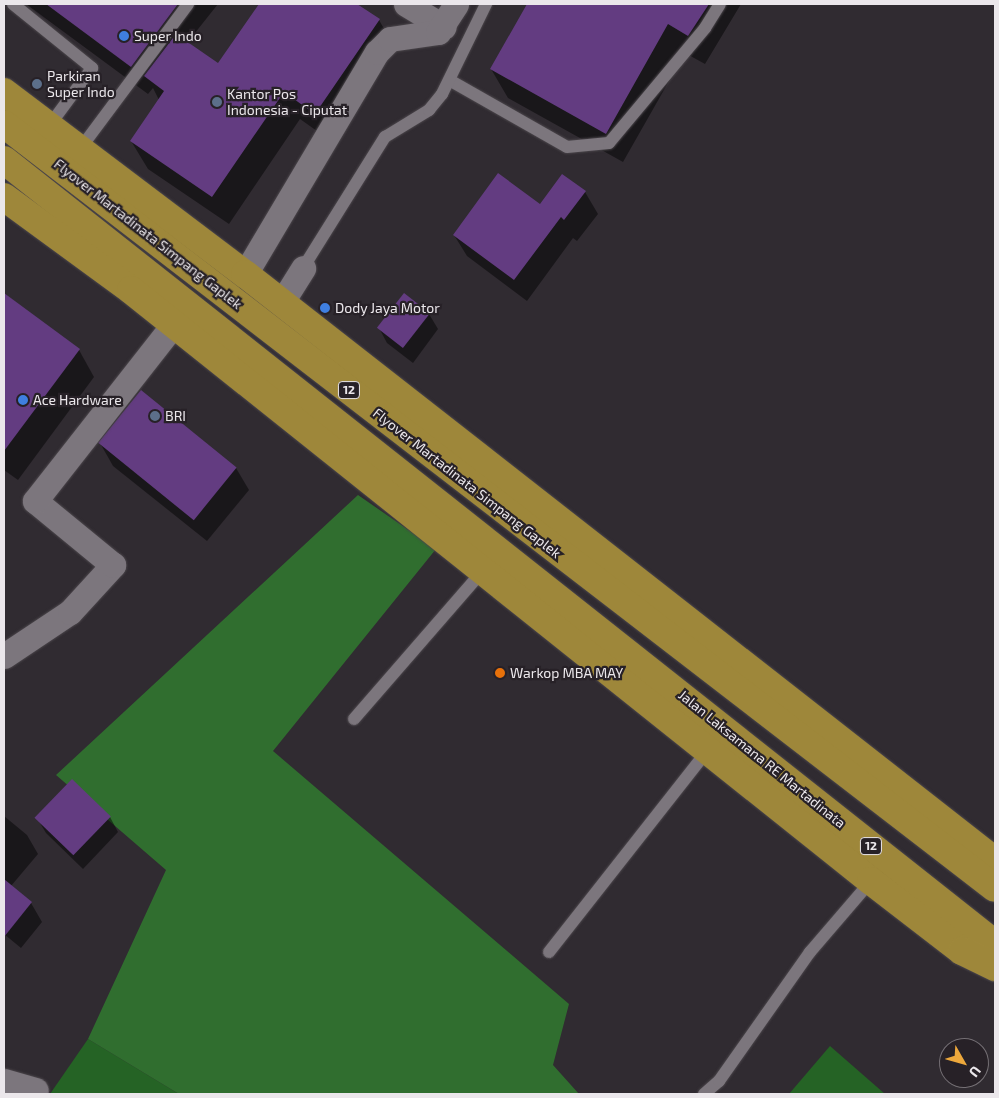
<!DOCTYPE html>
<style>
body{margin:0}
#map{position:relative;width:999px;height:1098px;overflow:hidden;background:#302b31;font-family:"Exo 2",sans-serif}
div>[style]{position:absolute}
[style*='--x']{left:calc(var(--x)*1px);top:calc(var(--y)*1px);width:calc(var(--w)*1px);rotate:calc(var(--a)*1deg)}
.green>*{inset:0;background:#256325}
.forest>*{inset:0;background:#306e2f}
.shadow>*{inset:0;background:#0007}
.building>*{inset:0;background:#633c81;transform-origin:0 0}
.roads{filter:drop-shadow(0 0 1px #4b464b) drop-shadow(0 0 1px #4b464b)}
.service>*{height:12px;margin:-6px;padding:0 6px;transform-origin:6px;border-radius:6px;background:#7c767d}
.minor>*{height:25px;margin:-12.5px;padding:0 12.5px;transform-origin:12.5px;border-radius:12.5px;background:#7c767d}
.trunk>*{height:28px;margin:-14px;padding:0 14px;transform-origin:14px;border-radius:14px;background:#9e873a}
.dots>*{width:14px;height:14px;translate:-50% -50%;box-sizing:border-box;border:2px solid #272127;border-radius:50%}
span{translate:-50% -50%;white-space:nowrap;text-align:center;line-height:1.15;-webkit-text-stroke:4.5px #272127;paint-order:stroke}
.shield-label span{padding:1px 4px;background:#272127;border:1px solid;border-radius:4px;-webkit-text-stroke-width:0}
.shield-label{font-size:12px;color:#ebe7eb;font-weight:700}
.poi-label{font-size:14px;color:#ebe7eb}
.left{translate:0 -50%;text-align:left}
.street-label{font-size:14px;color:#ebe7eb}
.frame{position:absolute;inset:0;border:5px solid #ebe7eb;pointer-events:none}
.north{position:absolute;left:939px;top:1038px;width:50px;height:50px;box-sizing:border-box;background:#272127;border:1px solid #757075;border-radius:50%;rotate:128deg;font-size:14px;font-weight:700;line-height:20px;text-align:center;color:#ebe7eb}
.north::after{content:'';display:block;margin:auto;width:18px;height:22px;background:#eda83c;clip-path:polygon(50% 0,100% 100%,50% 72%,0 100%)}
</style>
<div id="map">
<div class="green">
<div style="clip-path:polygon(88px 1039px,179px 1094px,50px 1094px)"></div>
<div style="clip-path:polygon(830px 1046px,885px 1094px,789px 1094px)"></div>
</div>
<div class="forest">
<div style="clip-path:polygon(358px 495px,436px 549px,273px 751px,569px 1004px,553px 1065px,579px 1094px,179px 1094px,88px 1039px,166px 870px,56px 775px)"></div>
</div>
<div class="shadow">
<div style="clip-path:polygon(26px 4px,218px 4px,187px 43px,218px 65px,260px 4px,330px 4px,344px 13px,355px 4px,379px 20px,395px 48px,331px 141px,300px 119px,229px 224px,148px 169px,131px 141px,159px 100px,153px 88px,148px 94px)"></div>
<div style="clip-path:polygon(528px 4px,741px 4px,705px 64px,685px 53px,623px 162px,508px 98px,491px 69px)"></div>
<div style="clip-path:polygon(563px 176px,585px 192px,598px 214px,577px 241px,573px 238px,527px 301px,467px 256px,454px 235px,540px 206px)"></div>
<div style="clip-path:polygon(4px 294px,79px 350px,94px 377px,18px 480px,4px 470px)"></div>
<div style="clip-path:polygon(429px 314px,438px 329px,413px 363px,387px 343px,379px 328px)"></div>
<div style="clip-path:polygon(100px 443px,236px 468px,249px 490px,207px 541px,113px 466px)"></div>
<div style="clip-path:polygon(4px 816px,27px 835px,38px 854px,11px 886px,31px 903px,42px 922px,21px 948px,4px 934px)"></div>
<div style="clip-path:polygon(110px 817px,118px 832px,83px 869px,46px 833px,37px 818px)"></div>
</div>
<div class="building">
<div style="clip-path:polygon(46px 4px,178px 4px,131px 67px)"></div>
<div style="clip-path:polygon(259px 4px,357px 4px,380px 19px,315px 114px,284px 92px,212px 197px,130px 141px,164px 91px,144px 76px,176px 34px,218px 63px)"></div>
<div style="clip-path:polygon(527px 4px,709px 4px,688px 36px,668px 24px,606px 134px,490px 69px)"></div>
<div style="clip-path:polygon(498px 173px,540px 204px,562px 174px,586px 191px,564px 220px,561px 217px,514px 280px,453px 235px)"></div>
<div style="clip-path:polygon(4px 293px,80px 349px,4px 451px)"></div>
<div style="left:404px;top:293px;width:33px;height:44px;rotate:38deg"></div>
<div style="left:141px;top:390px;width:123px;height:68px;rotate:39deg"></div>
<div style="left:72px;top:779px;width:54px;height:54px;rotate:44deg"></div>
<div style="clip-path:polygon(4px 879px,32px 902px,4px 937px)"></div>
</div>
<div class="roads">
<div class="service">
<div style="--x:13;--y:4;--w:102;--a:39"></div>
<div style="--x:92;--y:68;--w:72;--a:126.6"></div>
<div style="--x:451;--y:81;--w:133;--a:29.6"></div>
<div style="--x:567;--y:147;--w:42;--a:-5.4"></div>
<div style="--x:609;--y:143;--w:150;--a:-50.1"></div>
<div style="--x:705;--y:28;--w:28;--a:-58"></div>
<div style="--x:80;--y:149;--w:181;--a:-53.3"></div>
<div style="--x:303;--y:268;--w:155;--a:-58"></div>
<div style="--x:385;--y:137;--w:52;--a:-31.5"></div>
<div style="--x:429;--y:110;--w:21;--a:-51"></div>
<div style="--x:442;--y:94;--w:100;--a:-63.9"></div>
<div style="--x:354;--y:719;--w:195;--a:-49"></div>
<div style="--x:549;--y:952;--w:257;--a:-51.8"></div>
<div style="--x:704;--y:1094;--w:20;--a:-41"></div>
<div style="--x:719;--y:1081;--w:158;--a:-54.8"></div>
<div style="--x:810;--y:952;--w:94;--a:-49.3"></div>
</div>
<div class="minor">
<div style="--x:406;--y:4;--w:44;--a:31.2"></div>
<div style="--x:245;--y:274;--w:258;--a:-59.3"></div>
<div style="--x:377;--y:52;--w:18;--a:-45"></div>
<div style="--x:390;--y:39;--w:49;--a:-8.3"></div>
<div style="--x:438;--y:32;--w:33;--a:-57"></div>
<div style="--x:282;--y:302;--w:40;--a:-58"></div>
<div style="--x:4;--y:656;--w:79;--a:-33.7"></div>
<div style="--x:70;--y:612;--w:64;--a:-47.5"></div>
<div style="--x:113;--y:565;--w:101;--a:-140.6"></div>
<div style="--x:35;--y:501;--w:225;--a:-51.9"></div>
<div style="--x:4;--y:1081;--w:33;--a:16"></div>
</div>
<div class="trunk">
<div style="--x:4;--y:92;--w:302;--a:37.1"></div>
<div style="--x:245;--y:274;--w:952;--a:38.05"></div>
<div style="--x:4;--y:124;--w:1251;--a:37.63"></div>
<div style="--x:4;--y:160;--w:1264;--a:38.35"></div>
<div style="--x:4;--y:197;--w:157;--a:36.2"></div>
<div style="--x:131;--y:290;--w:947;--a:38.61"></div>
<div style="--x:871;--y:881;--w:115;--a:37.6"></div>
<div style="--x:962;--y:951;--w:37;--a:26"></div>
</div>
</div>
<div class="dots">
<div style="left:124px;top:36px;background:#3f7fe0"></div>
<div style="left:37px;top:84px;background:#5c6f8a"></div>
<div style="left:217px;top:102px;background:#5c6f8a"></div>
<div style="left:325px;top:308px;background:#3f7fe0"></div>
<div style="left:23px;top:400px;background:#3f7fe0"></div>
<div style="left:155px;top:416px;background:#5c6f8a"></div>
<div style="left:500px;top:673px;background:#e8710a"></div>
</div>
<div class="shield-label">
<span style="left:349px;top:390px">12</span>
<span style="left:871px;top:846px">12</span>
</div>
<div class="poi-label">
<span class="left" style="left:134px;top:36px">Super Indo</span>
<span class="left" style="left:47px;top:84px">Parkiran<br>Super Indo</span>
<span class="left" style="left:227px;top:102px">Kantor Pos<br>Indonesia - Ciputat</span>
<span class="left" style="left:335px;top:308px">Dody Jaya Motor</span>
<span class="left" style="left:33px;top:400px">Ace Hardware</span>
<span class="left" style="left:165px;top:416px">BRI</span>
<span class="left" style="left:510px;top:673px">Warkop MBA MAY</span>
</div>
<div class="street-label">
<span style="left:148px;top:234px;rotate:38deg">Flyover Martadinata Simpang Gaplek</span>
<span style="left:467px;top:483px;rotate:38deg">Flyover Martadinata Simpang Gaplek</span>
<span style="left:762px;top:759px;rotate:39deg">Jalan Laksamana RE Martadinata</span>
</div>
<div class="frame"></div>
<div class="north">U</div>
</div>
